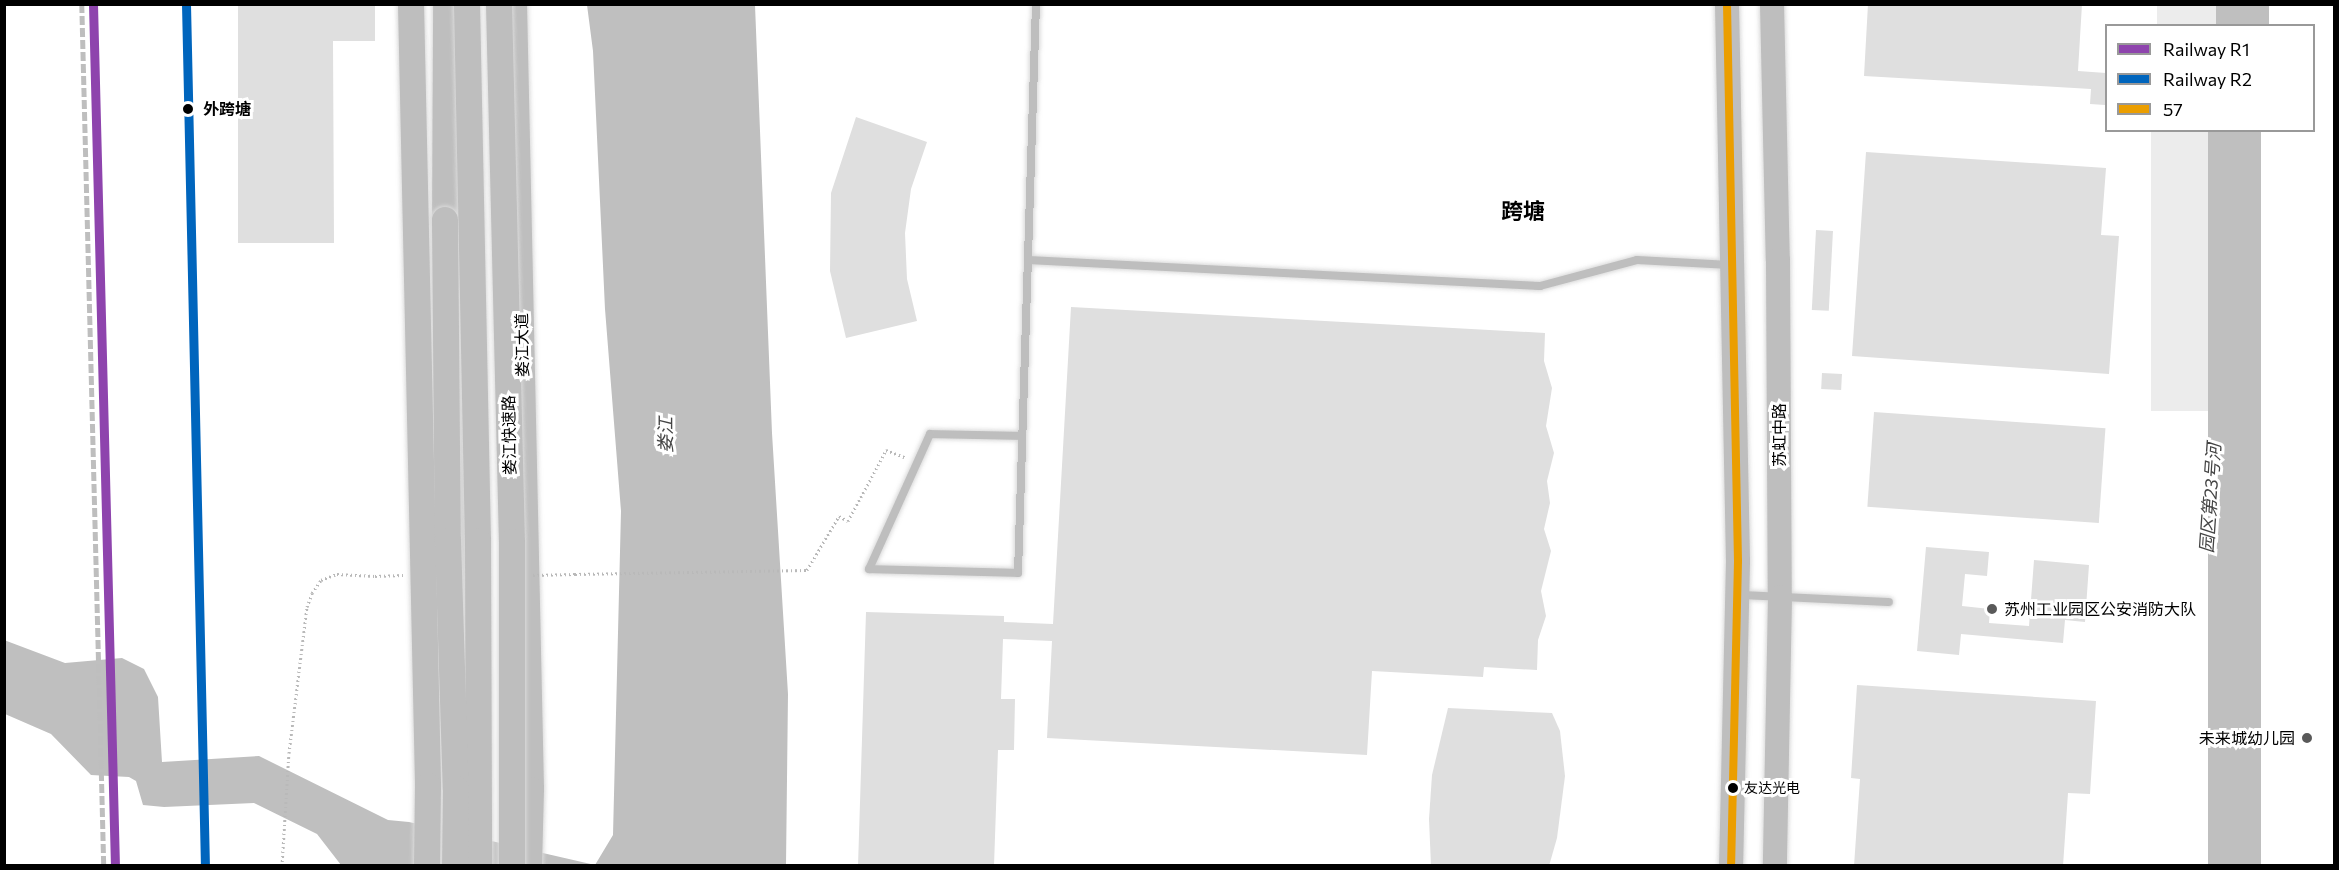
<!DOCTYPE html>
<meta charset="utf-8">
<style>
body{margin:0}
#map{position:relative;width:2339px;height:870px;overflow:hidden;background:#fff;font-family:Commissioner,"Noto Sans SC",sans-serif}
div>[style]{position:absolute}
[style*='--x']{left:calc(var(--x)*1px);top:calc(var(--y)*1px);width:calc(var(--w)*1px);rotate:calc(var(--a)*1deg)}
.green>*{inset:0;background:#ececec;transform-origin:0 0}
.water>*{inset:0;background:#bfbfbf;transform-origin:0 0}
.building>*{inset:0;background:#dfdfdf;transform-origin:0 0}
.path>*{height:3px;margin-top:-1.5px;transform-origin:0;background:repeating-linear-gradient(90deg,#b9b9b9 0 1.5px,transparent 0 4.5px)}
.roads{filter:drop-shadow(0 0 2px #dbdbdb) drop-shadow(0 0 2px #dbdbdb)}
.service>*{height:8px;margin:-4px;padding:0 4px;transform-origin:4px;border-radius:4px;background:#bebebe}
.primary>*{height:24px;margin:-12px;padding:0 12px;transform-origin:12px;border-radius:12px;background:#bebebe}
.trunk>*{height:26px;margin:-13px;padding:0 13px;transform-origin:13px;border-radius:13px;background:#bebebe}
.rail>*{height:4.5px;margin-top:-2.25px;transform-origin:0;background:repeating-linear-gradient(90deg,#bebebe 0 9px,transparent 0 12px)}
.path-bridge>*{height:3px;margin-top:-1.5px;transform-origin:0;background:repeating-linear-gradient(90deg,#b9b9b9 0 1.5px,transparent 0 4.5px)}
.bridges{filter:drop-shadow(0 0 2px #dbdbdb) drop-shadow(0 0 2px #dbdbdb)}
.trunk-bridge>*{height:26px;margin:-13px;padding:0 13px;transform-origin:13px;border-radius:13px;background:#bebebe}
.bus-1>*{height:8px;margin:-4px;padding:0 4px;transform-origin:4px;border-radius:4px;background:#eb9e00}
.rail-1>*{height:9px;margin:-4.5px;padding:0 4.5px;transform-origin:4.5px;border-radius:4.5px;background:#8e44ad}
.rail-2>*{height:9px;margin:-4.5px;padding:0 4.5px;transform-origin:4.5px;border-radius:4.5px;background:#0065bd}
.dots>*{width:16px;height:16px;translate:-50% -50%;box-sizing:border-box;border:3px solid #fff;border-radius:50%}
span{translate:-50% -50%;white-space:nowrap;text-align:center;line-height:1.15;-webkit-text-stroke:6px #fff;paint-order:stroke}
.bus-label{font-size:14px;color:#000}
.left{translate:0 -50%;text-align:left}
.stop-label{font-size:16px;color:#000;font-weight:700}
.street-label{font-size:16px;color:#000}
.poi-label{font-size:16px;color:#000}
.right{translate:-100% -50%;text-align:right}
.water-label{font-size:18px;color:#444;font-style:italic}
.district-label{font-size:22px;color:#000;font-weight:700}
.frame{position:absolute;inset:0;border:6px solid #000;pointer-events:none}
.legend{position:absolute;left:2105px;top:24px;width:210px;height:108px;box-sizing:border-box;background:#fff;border:2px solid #999;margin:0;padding:8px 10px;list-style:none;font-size:18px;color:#000}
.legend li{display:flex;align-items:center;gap:12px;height:30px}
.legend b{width:30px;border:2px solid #999}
</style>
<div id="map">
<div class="green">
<div style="left:2157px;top:5px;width:59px;height:20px"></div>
<div style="left:2151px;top:131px;width:57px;height:280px"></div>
</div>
<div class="water">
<div style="clip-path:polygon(587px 5px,755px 5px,772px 433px,788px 694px,786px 865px,341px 865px,317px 834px,254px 803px,164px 807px,143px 805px,136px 781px,129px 777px,91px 775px,51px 734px,5px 714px,4px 640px,65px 663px,122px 658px,144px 669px,158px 697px,162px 762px,259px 756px,388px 820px,409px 822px,595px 865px,613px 835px,621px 511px,605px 309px,593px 51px)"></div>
<div style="left:2216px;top:5px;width:53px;height:20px"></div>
<div style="left:2208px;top:131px;width:53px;height:736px"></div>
</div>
<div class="building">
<div style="clip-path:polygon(238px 4px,375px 4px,375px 41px,333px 41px,334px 243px,238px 243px)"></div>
<div style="clip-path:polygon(1868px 4px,2082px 4px,2078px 71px,2106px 73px,2105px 105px,2090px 104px,2091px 89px,1864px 76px)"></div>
<div style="clip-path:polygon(856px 117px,927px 142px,911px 189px,905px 233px,907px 279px,917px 321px,846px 338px,830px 271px,831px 193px)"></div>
<div style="clip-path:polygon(1866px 152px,2106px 168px,2101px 235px,2119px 236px,2109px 374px,1852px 356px)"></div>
<div style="left:1816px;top:230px;width:17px;height:80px;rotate:3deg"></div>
<div style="clip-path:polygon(1071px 307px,1545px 333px,1544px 361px,1552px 388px,1546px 426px,1554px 453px,1547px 481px,1550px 503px,1544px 529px,1551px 551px,1541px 591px,1546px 616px,1538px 640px,1537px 670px,1484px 667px,1483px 677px,1372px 671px,1367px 755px,1047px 738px,1052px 641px,1003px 639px,1001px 699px,1015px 699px,1014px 750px,998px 750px,994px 866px,858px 866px,866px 612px,1004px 616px,1004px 622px,1053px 624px)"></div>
<div style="left:1822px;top:373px;width:20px;height:16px;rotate:3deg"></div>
<div style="left:1874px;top:412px;width:232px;height:95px;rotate:4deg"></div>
<div style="clip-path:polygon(1926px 547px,1989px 552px,1987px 576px,1965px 574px,1962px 606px,1990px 609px,1989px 623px,2029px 626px,2034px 560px,2089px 565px,2085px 622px,2065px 620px,2063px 643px,1961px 634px,1959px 655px,1917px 651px)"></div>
<div style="clip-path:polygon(1857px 685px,2096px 701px,2090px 794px,2068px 793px,2063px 866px,1854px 866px,1860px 779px,1851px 778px)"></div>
<div style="clip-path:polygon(1448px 708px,1552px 713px,1560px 731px,1565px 776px,1557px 838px,1549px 866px,1431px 866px,1429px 819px,1432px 775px)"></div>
</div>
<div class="path">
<div style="--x:575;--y:574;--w:232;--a:-1"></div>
<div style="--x:807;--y:570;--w:63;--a:-59.3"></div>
<div style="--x:839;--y:516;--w:10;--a:29"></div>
<div style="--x:848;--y:521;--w:81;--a:-61.8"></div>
<div style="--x:886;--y:450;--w:22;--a:21"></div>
<div style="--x:282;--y:866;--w:113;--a:-86.5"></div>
<div style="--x:289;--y:753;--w:147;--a:-83"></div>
<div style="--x:307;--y:607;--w:15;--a:-70"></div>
<div style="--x:312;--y:593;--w:16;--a:-55"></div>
<div style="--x:321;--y:580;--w:17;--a:-21"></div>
<div style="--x:337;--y:574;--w:38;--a:3"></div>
</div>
<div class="roads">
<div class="service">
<div style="--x:1028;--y:260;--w:513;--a:2.91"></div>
<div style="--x:1540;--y:286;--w:100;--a:-15"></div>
<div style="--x:1637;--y:260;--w:93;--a:3.1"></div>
<div style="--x:1022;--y:436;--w:92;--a:-178.8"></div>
<div style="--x:930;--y:434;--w:148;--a:114.3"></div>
<div style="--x:869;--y:569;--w:149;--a:1.5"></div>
<div style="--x:1018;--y:573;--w:569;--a:-88.19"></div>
<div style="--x:1741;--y:595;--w:148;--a:2.7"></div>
</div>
<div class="primary">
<div style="--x:515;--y:4;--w:785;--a:88.76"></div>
<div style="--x:532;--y:789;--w:77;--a:91.5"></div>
<div style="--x:1727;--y:4;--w:557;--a:88.87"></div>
<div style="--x:1738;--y:561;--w:305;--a:91.3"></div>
<div style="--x:1772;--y:4;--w:256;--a:88.7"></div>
<div style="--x:1778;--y:260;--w:337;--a:89.7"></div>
<div style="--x:1780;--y:597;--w:269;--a:91.1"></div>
<div style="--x:458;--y:268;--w:451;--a:89"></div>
</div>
<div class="trunk">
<div style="--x:445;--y:220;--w:216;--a:-89.7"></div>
</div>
</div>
<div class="rail">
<div style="--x:82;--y:4;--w:862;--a:88.54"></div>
<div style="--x:93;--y:4;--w:862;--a:88.54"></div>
<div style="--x:186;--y:4;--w:862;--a:88.74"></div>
</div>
<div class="path-bridge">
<div style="--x:533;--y:575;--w:42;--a:-1.4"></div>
<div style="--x:375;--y:576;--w:28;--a:-2"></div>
</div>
<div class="bridges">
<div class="trunk-bridge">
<div style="--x:411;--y:4;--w:782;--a:88.75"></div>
<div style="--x:428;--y:786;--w:80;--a:90.7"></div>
<div style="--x:467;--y:4;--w:537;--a:88.83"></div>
<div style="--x:478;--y:541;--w:325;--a:89.8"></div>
<div style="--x:499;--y:4;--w:538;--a:88.62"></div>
<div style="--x:512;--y:542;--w:324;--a:90"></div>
<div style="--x:445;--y:220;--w:321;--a:89.5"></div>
<div style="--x:448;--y:541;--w:248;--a:88.2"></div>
<div style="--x:456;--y:789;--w:77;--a:90.7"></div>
</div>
</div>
<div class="bus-1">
<div style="--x:1727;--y:4;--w:557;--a:88.87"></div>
<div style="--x:1738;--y:561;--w:305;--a:91.3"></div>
</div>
<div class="rail-1">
<div style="--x:93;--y:4;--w:862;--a:88.54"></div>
</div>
<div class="rail-2">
<div style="--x:186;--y:4;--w:862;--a:88.74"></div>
</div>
<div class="dots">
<div style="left:188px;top:109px;background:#000"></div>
<div style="left:1992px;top:609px;background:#595959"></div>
<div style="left:2307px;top:738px;background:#595959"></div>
<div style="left:1733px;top:788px;background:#000"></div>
</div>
<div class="bus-label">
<span class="left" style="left:1744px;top:788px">友达光电</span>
</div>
<div class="stop-label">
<span class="left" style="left:203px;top:109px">外跨塘</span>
</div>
<div class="street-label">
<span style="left:522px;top:345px;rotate:-91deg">娄江大道</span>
<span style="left:509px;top:435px;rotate:-91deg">娄江快速路</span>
<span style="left:1779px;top:435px;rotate:-90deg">苏虹中路</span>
</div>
<div class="poi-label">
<span class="left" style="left:2004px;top:609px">苏州工业园区公安消防大队</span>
<span class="right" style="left:2295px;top:738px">未来城幼儿园</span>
</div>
<div class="water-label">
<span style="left:665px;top:435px;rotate:-90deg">娄江</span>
<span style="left:2210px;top:498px;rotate:-86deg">园区第23号河</span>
</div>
<div class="district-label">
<span style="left:1523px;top:211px">跨塘</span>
</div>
<div class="frame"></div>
<ul class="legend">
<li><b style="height:8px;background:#8e44ad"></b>Railway R1</li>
<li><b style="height:8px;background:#0065bd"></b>Railway R2</li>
<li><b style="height:8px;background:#eb9e00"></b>57</li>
</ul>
</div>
